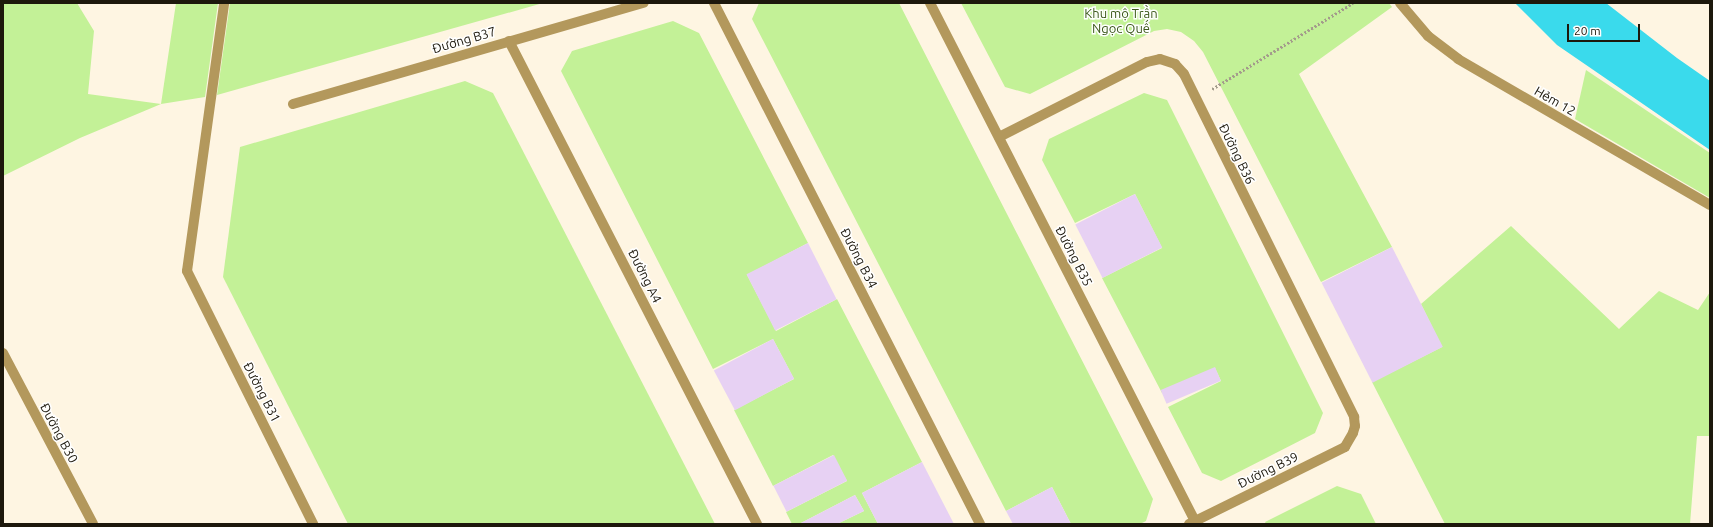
<!DOCTYPE html>
<meta charset="utf-8">
<style>
body{margin:0}
#map{position:relative;width:1713px;height:527px;overflow:hidden;background:#fef5e2;font-family:Ubuntu,sans-serif}
div>[style]{position:absolute}
[style*='--x']{left:calc(var(--x)*1px);top:calc(var(--y)*1px);width:calc(var(--w)*1px);rotate:calc(var(--a)*1deg)}
.green>*{inset:0;background:#c3f197}
.water>*{inset:0;background:#3adaec}
.building>*{inset:0;background:#e7d1f3;transform-origin:0 0}
.path>*{height:2.5px;margin-top:-1.25px;transform-origin:0;background:repeating-linear-gradient(90deg,#a39b8b 0 2px,transparent 0 4px)}
.service>*{height:10px;margin:-5px;padding:0 5px;transform-origin:5px;border-radius:5px;background:#b3985c}
.minor>*{height:10px;margin:-5px;padding:0 5px;transform-origin:5px;border-radius:5px;background:#b3985c}
span{translate:-50% -50%;white-space:nowrap;text-align:center;line-height:1.15;-webkit-text-stroke:3px #fff;paint-order:stroke}
.park-label{font-size:13px;color:#3c591b}
.street-label{font-size:13px;color:#1d180c}
.frame{position:absolute;inset:0;border:4px solid #1d180c;pointer-events:none}
.scale{position:absolute;left:1567px;top:24px;width:73px;height:18px;box-sizing:border-box;border:2px solid #1d180c;border-top:0;padding-left:5px;font-size:12px;line-height:14px;white-space:nowrap;color:#1d180c;-webkit-text-stroke:3px #fff;paint-order:stroke}
</style>
<div id="map">
<div class="green">
<div style="clip-path:polygon(3px 3px,77px 3px,94px 31px,88px 94px,161px 104px,176px 3px,218px 3px,205px 97px,161px 104px,80px 138px,3px 176px)"></div>
<div style="clip-path:polygon(230px 3px,543px 3px,217px 95px)"></div>
<div style="clip-path:polygon(759px 3px,899px 3px,1153px 499px,1146px 521px,1140px 524px,1071px 524px,1052px 487px,1006px 511px,752px 19px)"></div>
<div style="clip-path:polygon(961px 3px,1389px 3px,1392px 7px,1299px 74px,1392px 247px,1321px 282px,1203px 52px,1194px 41px,1181px 32px,1167px 29px,1154px 31px,1030px 94px,1005px 87px)"></div>
<div style="clip-path:polygon(673px 21px,699px 33px,808px 243px,747px 275px,776px 331px,837px 299px,922px 462px,862px 493px,878px 524px,837px 524px,864px 511px,855px 495px,799px 524px,792px 524px,786px 512px,847px 481px,833px 455px,773px 486px,734px 410px,794px 379px,773px 339px,713px 369px,561px 71px,572px 51px)"></div>
<div style="clip-path:polygon(1586px 70px,1710px 153px,1710px 198px,1575px 119px)"></div>
<div style="clip-path:polygon(465px 81px,493px 93px,715px 524px,348px 524px,223px 277px,240px 147px)"></div>
<div style="clip-path:polygon(1144px 93px,1167px 100px,1323px 413px,1315px 433px,1221px 481px,1202px 473px,1168px 407px,1221px 381px,1215px 368px,1162px 393px,1102px 278px,1162px 248px,1135px 194px,1075px 223px,1042px 160px,1049px 139px)"></div>
<div style="clip-path:polygon(1511px 226px,1619px 329px,1659px 291px,1698px 310px,1710px 292px,1710px 436px,1697px 436px,1690px 524px,1445px 524px,1372px 382px,1442px 347px,1421px 304px)"></div>
<div style="clip-path:polygon(1337px 486px,1361px 494px,1376px 524px,1266px 524px,1265px 522px)"></div>
</div>
<div class="water">
<div style="clip-path:polygon(1515px 3px,1606px 3px,1677px 58px,1710px 81px,1710px 150px,1557px 45px)"></div>
</div>
<div class="building">
<div style="left:1135px;top:194px;width:60px;height:67px;rotate:63deg"></div>
<div style="left:808px;top:243px;width:63px;height:69px;rotate:63deg"></div>
<div style="left:1392px;top:247px;width:112px;height:79px;rotate:63deg"></div>
<div style="left:773px;top:339px;width:45px;height:67px;rotate:62deg"></div>
<div style="left:1215px;top:367px;width:15px;height:59px;rotate:67deg"></div>
<div style="left:834px;top:455px;width:29px;height:68px;rotate:63deg"></div>
<div style="clip-path:polygon(922px 462px,954px 524px,878px 524px,862px 493px)"></div>
<div style="clip-path:polygon(1052px 487px,1071px 524px,1013px 524px,1006px 511px)"></div>
<div style="clip-path:polygon(855px 495px,864px 511px,837px 524px,799px 524px)"></div>
</div>
<div class="path">
<div style="--x:1212;--y:89;--w:165;--a:-31.4"></div>
</div>
<div class="service">
<div style="--x:1400;--y:3;--w:43;--a:49.7"></div>
<div style="--x:1428;--y:36;--w:38;--a:37"></div>
<div style="--x:1458;--y:59;--w:291;--a:30.1"></div>
<div style="--x:187;--y:271;--w:271;--a:-82.1"></div>
</div>
<div class="minor">
<div style="--x:714;--y:3;--w:585;--a:62.95"></div>
<div style="--x:930;--y:3;--w:582;--a:62.91"></div>
<div style="--x:509;--y:41;--w:543;--a:62.82"></div>
<div style="--x:293;--y:104;--w:365;--a:-16.1"></div>
<div style="--x:999;--y:137;--w:166;--a:-26.9"></div>
<div style="--x:1147;--y:62;--w:13;--a:-13"></div>
<div style="--x:1160;--y:59;--w:16;--a:18"></div>
<div style="--x:1175;--y:64;--w:13;--a:48"></div>
<div style="--x:1184;--y:74;--w:383;--a:63.6"></div>
<div style="--x:1354;--y:417;--w:9;--a:84"></div>
<div style="--x:1355;--y:426;--w:7;--a:106"></div>
<div style="--x:1353;--y:433;--w:16;--a:120"></div>
<div style="--x:1345;--y:447;--w:174;--a:153.7"></div>
<div style="--x:187;--y:271;--w:283;--a:63.5"></div>
<div style="--x:3;--y:353;--w:193;--a:62.2"></div>
</div>
<div class="park-label">
<span style="left:1121px;top:21px">Khu mộ Trần<br>Ngọc Quế</span>
</div>
<div class="street-label">
<span style="left:464px;top:40px;rotate:-16deg">Đường B37</span>
<span style="left:1555px;top:101px;rotate:30deg">Hẻm 12</span>
<span style="left:1237px;top:154px;rotate:64deg">Đường B36</span>
<span style="left:1074px;top:256px;rotate:63deg">Đường B35</span>
<span style="left:859px;top:258px;rotate:63deg">Đường B34</span>
<span style="left:645px;top:276px;rotate:63deg">Đường A4</span>
<span style="left:262px;top:392px;rotate:63deg">Đường B31</span>
<span style="left:59px;top:433px;rotate:62deg">Đường B30</span>
<span style="left:1268px;top:470px;rotate:-26deg">Đường B39</span>
</div>
<div class="frame"></div>
<div class="scale">20 m</div>
</div>
